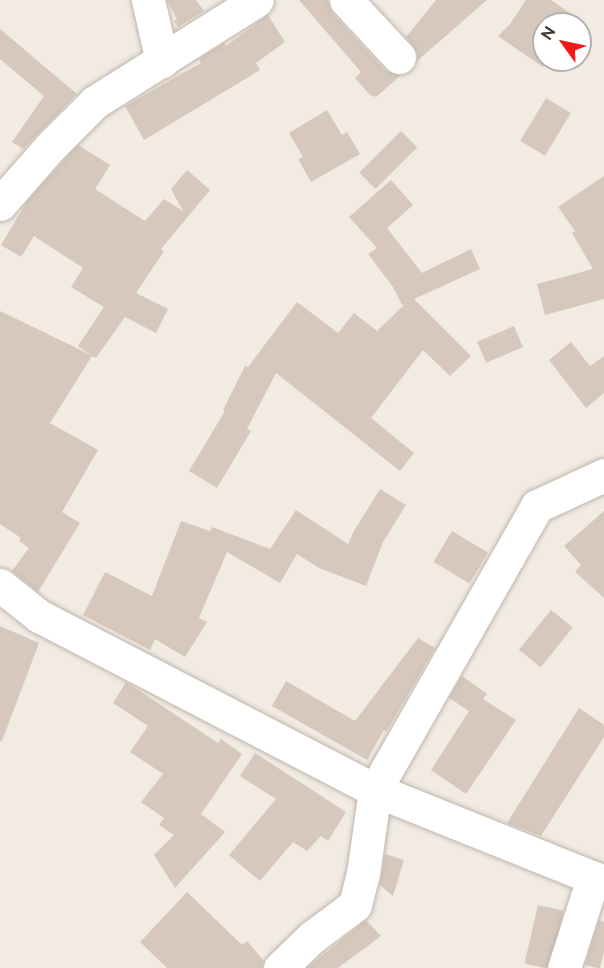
<!DOCTYPE html>
<style>
body{margin:0}
#map{position:relative;width:604px;height:968px;overflow:hidden;background:#f1ebe4;font-family:Raleway,sans-serif}
div>[style]{position:absolute}
[style*='--x']{left:calc(var(--x)*1px);top:calc(var(--y)*1px);width:calc(var(--w)*1px);rotate:calc(var(--a)*1deg)}
.building>*{inset:0;background:#d6c8bc;transform-origin:0 0}
.roads{filter:drop-shadow(0 0 2px #bfb4aa) drop-shadow(0 0 2px #bfb4aa)}
.minor>*{height:33px;margin:-16.5px;padding:0 16.5px;transform-origin:16.5px;border-radius:16.5px;background:#fff}
.tertiary>*{height:33px;margin:-16.5px;padding:0 16.5px;transform-origin:16.5px;border-radius:16.5px;background:#fff}
span{translate:-50% -50%;white-space:nowrap;text-align:center;line-height:1.15;-webkit-text-stroke:5px #fff;paint-order:stroke}
.north{position:absolute;left:532px;top:12px;width:60px;height:60px;box-sizing:border-box;background:#fff;border:2px solid #b4b1ae;border-radius:50%;rotate:303deg;font-size:16px;font-weight:700;line-height:24px;text-align:center;color:#433b34}
.north::after{content:'';display:block;margin:auto;width:21px;height:27px;background:#f5171a;clip-path:polygon(50% 0,100% 100%,50% 72%,0 100%)}
</style>
<div id="map">
<div class="building">
<div style="clip-path:polygon(167px 0,196px 0,204px 11px,178px 27px,174px 21px,177px 19px)"></div>
<div style="clip-path:polygon(299px 0,328px 0,332px 13px,385px 70px,401px 75px,376px 97px,370px 95px,355px 78px,361px 72px)"></div>
<div style="clip-path:polygon(436px 0,487px 0,417px 61px,417px 52px,406px 37px)"></div>
<div style="clip-path:polygon(526px 0,551px 0,574px 16px,574px 24px,544px 24px,544px 60px,549px 60px,543px 67px,498px 36px,510px 24px)"></div>
<div style="clip-path:polygon(268px 15px,285px 42px,256px 63px,260px 70px,144px 140px,125px 106px,201px 63px,199px 59px,224px 43px,226px 46px)"></div>
<div style="clip-path:polygon(0 29px,77px 94px,23px 149px,12px 142px,44px 96px,0 59px)"></div>
<div style="left:546px;top:98px;width:29px;height:50px;rotate:31deg"></div>
<div style="clip-path:polygon(327px 110px,342px 135px,347px 132px,360px 154px,311px 182px,298px 159px,303px 157px,289px 133px)"></div>
<div style="left:401px;top:131px;width:23px;height:59px;rotate:45deg"></div>
<div style="clip-path:polygon(78px 145px,110px 165px,95px 189px,145px 221px,164px 199px,183px 211px,171px 189px,187px 170px,210px 190px,161px 249px,164px 251px,136px 293px,168px 309px,156px 333px,125px 317px,96px 358px,92px 356px,50px 423px,98px 450px,62px 512px,80px 523px,38px 592px,12px 571px,29px 548px,19px 541px,21px 538px,0 524px,0 311px,91px 355px,78px 346px,104px 307px,71px 287px,83px 268px,34px 236px,21px 257px,1px 245px,28px 200px)"></div>
<div style="clip-path:polygon(604px 176px,604px 299px,545px 315px,537px 284px,593px 269px,572px 233px,575px 231px,558px 207px)"></div>
<div style="clip-path:polygon(391px 180px,413px 205px,387px 228px,422px 273px,471px 249px,480px 269px,414px 299px,471px 356px,450px 376px,423px 350px,371px 418px,414px 453px,400px 471px,276px 373px,247px 429px,251px 431px,217px 488px,189px 471px,225px 411px,223px 410px,245px 366px,248px 367px,297px 302px,338px 333px,354px 313px,377px 331px,405px 304px,402px 305px,393px 287px,368px 254px,377px 248px,349px 217px)"></div>
<div style="left:514px;top:326px;width:23px;height:40px;rotate:67deg"></div>
<div style="clip-path:polygon(571px 342px,590px 366px,604px 356px,604px 393px,586px 408px,549px 360px)"></div>
<div style="clip-path:polygon(380px 489px,406px 505px,383px 542px,366px 586px,319px 568px,297px 554px,280px 583px,227px 552px,199px 618px,207px 622px,185px 657px,155px 639px,150px 650px,83px 615px,105px 572px,152px 596px,181px 521px,210px 531px,212px 527px,270px 549px,296px 510px,348px 544px,354px 531px)"></div>
<div style="clip-path:polygon(604px 511px,604px 598px,575px 572px,581px 565px,564px 546px)"></div>
<div style="left:452px;top:531px;width:42px;height:36px;rotate:31deg"></div>
<div style="left:551px;top:610px;width:28px;height:51px;rotate:39deg"></div>
<div style="clip-path:polygon(0 626px,39px 643px,2px 741px,0 741px)"></div>
<div style="clip-path:polygon(418px 638px,435px 648px,386px 732px,384px 730px,367px 760px,272px 706px,286px 681px,355px 721px)"></div>
<div style="clip-path:polygon(462px 676px,487px 694px,483px 699px,516px 720px,466px 794px,431px 770px,469px 711px,449px 698px)"></div>
<div style="clip-path:polygon(126px 682px,218px 743px,221px 739px,242px 754px,201px 814px,225px 832px,175px 888px,154px 855px,174px 835px,159px 825px,164px 818px,141px 802px,163px 774px,130px 752px,148px 726px,113px 703px)"></div>
<div style="clip-path:polygon(579px 708px,604px 725px,604px 737px,541px 836px,507px 823px)"></div>
<div style="clip-path:polygon(255px 753px,346px 812px,328px 841px,321px 836px,307px 851px,293px 842px,260px 881px,229px 855px,276px 799px,240px 776px)"></div>
<div style="clip-path:polygon(385px 854px,404px 860px,393px 896px,380px 885px)"></div>
<div style="clip-path:polygon(187px 892px,242px 945px,247px 941px,263px 960px,262px 968px,167px 968px,140px 942px)"></div>
<div style="left:538px;top:905px;width:26px;height:60px;rotate:13deg"></div>
<div style="clip-path:polygon(366px 920px,381px 936px,338px 968px,307px 968px)"></div>
<div style="clip-path:polygon(599px 920px,604px 922px,604px 952px,600px 968px,597px 968px,585px 965px)"></div>
</div>
<div class="roads">
<div class="minor">
<div style="--x:148;--y:0;--w:63;--a:77.1"></div>
<div style="--x:346;--y:0;--w:78;--a:47.1"></div>
<div style="--x:280;--y:968;--w:43;--a:-44.1"></div>
<div style="--x:311;--y:938;--w:55;--a:-36.9"></div>
<div style="--x:355;--y:905;--w:32;--a:-76"></div>
<div style="--x:363;--y:874;--w:85;--a:-81.9"></div>
<div style="--x:375;--y:790;--w:327;--a:-60.3"></div>
<div style="--x:537;--y:506;--w:74;--a:-24.8"></div>
<div style="--x:564;--y:968;--w:95;--a:-72.1"></div>
</div>
<div class="tertiary">
<div style="--x:0;--y:204;--w:77;--a:-48.7"></div>
<div style="--x:51;--y:146;--w:62;--a:-45"></div>
<div style="--x:95;--y:102;--w:191;--a:-32.2"></div>
<div style="--x:0;--y:585;--w:50;--a:38.5"></div>
<div style="--x:39;--y:616;--w:378;--a:27.4"></div>
<div style="--x:375;--y:790;--w:247;--a:21.9"></div>
</div>
</div>
<div class="north">N</div>
</div>
